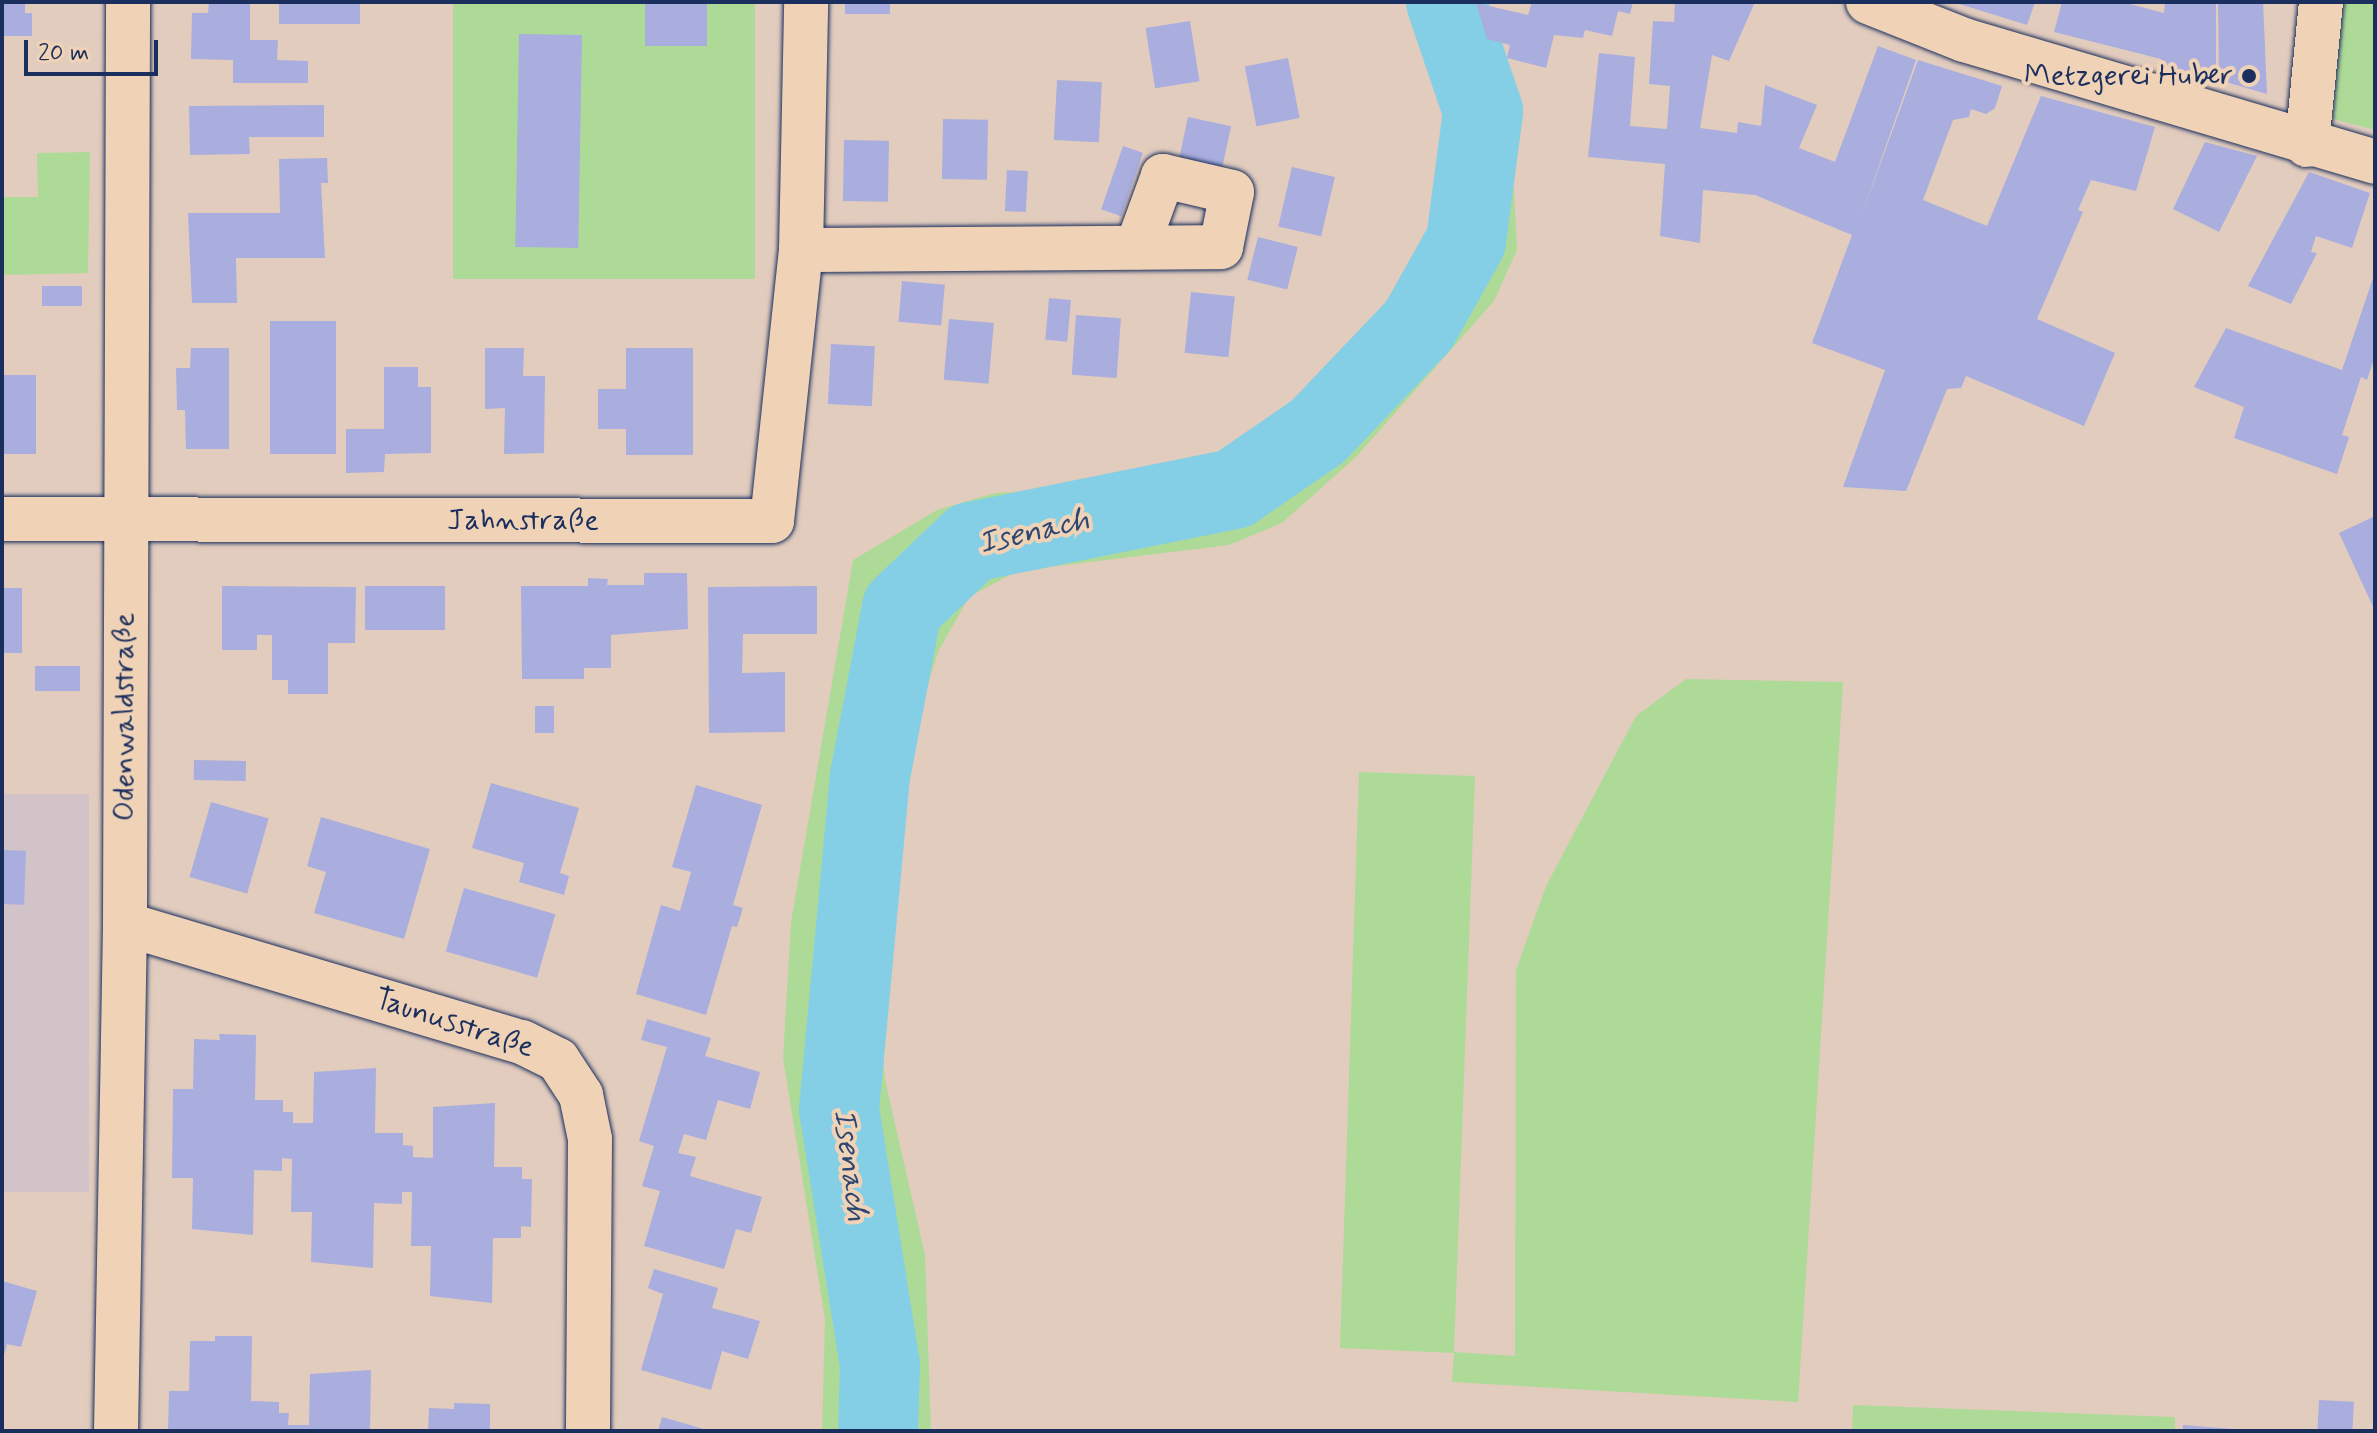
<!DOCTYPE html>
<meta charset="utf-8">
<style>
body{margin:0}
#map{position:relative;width:2377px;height:1433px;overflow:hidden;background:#e2ccbe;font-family:Mynerve,sans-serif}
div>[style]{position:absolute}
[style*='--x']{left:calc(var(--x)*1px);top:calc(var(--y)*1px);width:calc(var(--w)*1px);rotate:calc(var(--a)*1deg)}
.built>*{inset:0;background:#d1c3c8;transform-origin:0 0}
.green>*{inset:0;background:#aeda98;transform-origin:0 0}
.river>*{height:80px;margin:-40px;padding:0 40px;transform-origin:40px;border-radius:40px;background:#84cfe5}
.building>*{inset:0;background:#a9aede;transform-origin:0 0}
.roads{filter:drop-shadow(0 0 2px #1b2f5e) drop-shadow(0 0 2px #1b2f5e)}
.street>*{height:44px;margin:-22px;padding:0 22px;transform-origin:22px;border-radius:22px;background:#f0d3b6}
.secondary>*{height:44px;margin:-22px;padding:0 22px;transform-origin:22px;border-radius:22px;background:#f0d3b6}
.dots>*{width:22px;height:22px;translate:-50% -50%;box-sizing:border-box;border:4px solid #f0d3b6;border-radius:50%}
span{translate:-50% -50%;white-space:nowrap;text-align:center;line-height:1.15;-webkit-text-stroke:8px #f0d3b6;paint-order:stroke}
.poi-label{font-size:30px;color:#1b2f5e}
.right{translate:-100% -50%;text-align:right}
.street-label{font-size:30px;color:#1b2f5e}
.water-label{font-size:32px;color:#2b4772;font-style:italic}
.frame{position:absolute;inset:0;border:4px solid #1b2f5e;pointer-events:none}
.scale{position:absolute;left:24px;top:40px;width:134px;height:36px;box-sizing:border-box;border:4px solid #1b2f5e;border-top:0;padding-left:10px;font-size:24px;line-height:28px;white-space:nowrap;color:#1b2f5e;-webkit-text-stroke:6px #f0d3b6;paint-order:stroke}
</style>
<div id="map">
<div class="built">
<div style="left:2px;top:794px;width:87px;height:398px"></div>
</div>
<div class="green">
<div style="left:453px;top:2px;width:302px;height:277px"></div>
<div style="clip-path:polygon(1411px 2px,1475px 6px,1511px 135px,1517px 250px,1494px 301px,1357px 456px,1282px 523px,1229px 545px,1017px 571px,969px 597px,938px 652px,919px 714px,878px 996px,885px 1080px,925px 1255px,931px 1431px,822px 1431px,825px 1319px,783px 1058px,791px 922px,853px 560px,937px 510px,995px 493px,1088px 489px,1238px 467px,1319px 397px,1421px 283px,1464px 211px,1462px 106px)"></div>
<div style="clip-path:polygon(2343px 2px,2375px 2px,2375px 130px,2333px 119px)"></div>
<div style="clip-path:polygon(90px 152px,88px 273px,2px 275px,2px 197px,38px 197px,37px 153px)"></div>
<div style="clip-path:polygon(1686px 679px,1843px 682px,1798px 1402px,1452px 1382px,1454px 1353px,1340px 1348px,1359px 772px,1475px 776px,1454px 1352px,1515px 1356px,1516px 970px,1546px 886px,1636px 716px)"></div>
<div style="clip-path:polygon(1853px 1405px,2175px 1417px,2175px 1431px,1852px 1431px)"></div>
</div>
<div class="river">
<div style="--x:878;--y:1431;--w:66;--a:-88.3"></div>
<div style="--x:880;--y:1365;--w:258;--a:-99.1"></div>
<div style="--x:839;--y:1110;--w:335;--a:-84.7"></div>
<div style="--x:870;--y:776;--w:171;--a:-79.2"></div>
<div style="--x:902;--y:608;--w:95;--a:-43.7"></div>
<div style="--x:971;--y:542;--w:268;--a:-11.4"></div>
<div style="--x:1234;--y:489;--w:102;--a:-34.6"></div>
<div style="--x:1318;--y:431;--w:146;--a:-46.4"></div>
<div style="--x:1419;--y:325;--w:96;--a:-60.8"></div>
<div style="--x:1466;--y:241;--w:131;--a:-82.5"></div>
<div style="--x:1483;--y:111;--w:115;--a:-108.7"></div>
</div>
<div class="building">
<div style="clip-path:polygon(2px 2px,25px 2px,25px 13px,32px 13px,32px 36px,2px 36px)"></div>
<div style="clip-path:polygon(209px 2px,250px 2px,250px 40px,278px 40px,277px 60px,308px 61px,308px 83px,233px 83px,233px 60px,191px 59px,192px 13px,208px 13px)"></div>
<div style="left:279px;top:2px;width:81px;height:22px"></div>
<div style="left:645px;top:2px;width:62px;height:44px"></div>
<div style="left:845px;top:2px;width:45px;height:12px"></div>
<div style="clip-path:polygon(1532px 2px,1633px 2px,1630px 14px,1618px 11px,1612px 36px,1585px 30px,1583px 38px,1554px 35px,1546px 68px,1507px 58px,1510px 45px,1487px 39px,1476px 3px,1528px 15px)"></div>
<div style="clip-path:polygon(1675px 2px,1755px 2px,1729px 61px,1712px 55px,1700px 128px,1737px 133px,1738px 122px,1761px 126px,1765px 85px,1817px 105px,1799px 148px,1835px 162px,1878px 46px,1916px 60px,1860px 220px,1918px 60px,2002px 86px,1995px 108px,1986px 114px,1971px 109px,1969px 117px,1953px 120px,1923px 200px,1987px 226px,2041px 96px,2155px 127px,2136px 191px,2091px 180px,2078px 210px,2083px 212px,2037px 319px,2115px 353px,2084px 426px,1966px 376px,1961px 388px,1947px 389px,1906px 491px,1843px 487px,1885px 370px,1812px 343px,1852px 235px,1755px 195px,1703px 190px,1700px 243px,1660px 236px,1665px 164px,1588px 157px,1599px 53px,1635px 57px,1630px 126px,1667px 129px,1670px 86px,1649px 84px,1653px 21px,1674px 22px)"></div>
<div style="clip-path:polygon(1953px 2px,2035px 2px,2027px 25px)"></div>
<div style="clip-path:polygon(2062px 2px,2122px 2px,2164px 13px,2165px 2px,2216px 2px,2216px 80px,2161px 64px,2161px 59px,2054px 32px)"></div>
<div style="clip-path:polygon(2218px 2px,2263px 2px,2267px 94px,2219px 80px)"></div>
<div style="left:1190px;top:21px;width:61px;height:45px;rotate:81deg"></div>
<div style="left:519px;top:34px;width:63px;height:213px;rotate:1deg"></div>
<div style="left:1288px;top:58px;width:61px;height:44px;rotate:79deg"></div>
<div style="left:1057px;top:80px;width:45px;height:60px;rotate:3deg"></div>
<div style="clip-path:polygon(324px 105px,324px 137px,249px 137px,250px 154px,190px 155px,189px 106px)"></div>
<div style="left:1188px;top:117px;width:44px;height:42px;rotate:12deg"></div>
<div style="left:943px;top:119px;width:45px;height:60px;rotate:1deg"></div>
<div style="left:844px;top:140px;width:45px;height:61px;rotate:1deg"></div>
<div style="clip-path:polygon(2205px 142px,2257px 156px,2219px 232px,2173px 209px)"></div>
<div style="left:1123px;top:146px;width:21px;height:67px;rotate:19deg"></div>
<div style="clip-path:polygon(327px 158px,328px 183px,321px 183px,325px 258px,236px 258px,237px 303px,192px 303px,188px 213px,280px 213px,279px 159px)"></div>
<div style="left:1292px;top:167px;width:44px;height:61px;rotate:13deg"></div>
<div style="left:1007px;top:170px;width:21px;height:41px;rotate:3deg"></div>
<div style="clip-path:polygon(2309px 172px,2370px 193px,2352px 248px,2316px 236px,2311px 252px,2317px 253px,2291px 304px,2248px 286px)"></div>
<div style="left:1258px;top:237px;width:41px;height:44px;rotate:14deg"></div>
<div style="clip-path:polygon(2375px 272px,2375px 356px,2367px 380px,2361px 377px,2342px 435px,2349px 437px,2337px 474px,2234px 438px,2244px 407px,2194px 387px,2226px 328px,2342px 370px)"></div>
<div style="left:902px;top:281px;width:43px;height:41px;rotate:5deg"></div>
<div style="left:42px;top:286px;width:40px;height:20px"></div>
<div style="left:1191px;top:292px;width:44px;height:61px;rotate:6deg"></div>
<div style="left:1049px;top:298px;width:22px;height:42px;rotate:5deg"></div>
<div style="left:1076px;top:315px;width:45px;height:60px;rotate:4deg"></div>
<div style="left:949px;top:319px;width:45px;height:61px;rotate:5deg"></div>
<div style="left:270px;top:321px;width:66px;height:133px"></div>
<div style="left:831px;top:344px;width:44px;height:60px;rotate:3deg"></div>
<div style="clip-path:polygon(191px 348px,229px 348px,229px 449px,186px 449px,185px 410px,177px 410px,176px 368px,190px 368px)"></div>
<div style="clip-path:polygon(485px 348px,524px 348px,523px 376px,545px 376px,544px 453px,504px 454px,505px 408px,485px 409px)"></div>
<div style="clip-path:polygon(626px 348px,693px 348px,693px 455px,626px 455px,626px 429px,598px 429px,598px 389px,626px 389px)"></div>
<div style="clip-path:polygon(384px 367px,418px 367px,418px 387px,431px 387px,431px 453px,385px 454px,384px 472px,346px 473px,346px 429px,384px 429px)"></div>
<div style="left:2px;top:375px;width:34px;height:79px"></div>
<div style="clip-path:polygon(2373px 517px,2375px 522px,2375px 611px,2339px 533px)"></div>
<div style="clip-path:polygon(644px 573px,687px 573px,688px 629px,611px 635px,611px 668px,584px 668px,584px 679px,522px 679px,521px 586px,588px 586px,588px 578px,608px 579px,607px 585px,644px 585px)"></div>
<div style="clip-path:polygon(222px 586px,356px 587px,355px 643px,328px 643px,328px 694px,288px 694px,288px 680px,272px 680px,272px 635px,257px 635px,257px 650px,222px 650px)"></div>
<div style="left:445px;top:586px;width:44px;height:80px;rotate:90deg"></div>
<div style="clip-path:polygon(817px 586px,817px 634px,743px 634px,742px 673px,785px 672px,785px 732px,709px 733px,708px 587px)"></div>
<div style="left:2px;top:588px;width:20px;height:65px"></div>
<div style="left:35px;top:666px;width:45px;height:25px"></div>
<div style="left:535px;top:706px;width:19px;height:27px"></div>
<div style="left:194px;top:760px;width:52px;height:20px;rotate:1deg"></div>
<div style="clip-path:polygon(491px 783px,579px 808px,560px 873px,569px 876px,564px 895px,519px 882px,524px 863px,472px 848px)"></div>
<div style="clip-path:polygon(696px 785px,762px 805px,733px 905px,743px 908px,737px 927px,732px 926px,706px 1015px,636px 994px,661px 905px,680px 911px,691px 872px,672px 867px)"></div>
<div style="left:211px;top:802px;width:60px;height:78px;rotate:16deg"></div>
<div style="clip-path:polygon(321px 817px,430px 849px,404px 939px,314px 913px,326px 872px,307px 866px)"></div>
<div style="left:2px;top:850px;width:24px;height:54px;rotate:2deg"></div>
<div style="left:464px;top:888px;width:95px;height:66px;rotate:16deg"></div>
<div style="clip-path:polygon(647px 1019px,711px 1038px,705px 1056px,760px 1072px,750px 1109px,718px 1100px,706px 1140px,684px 1134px,678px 1153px,696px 1157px,690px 1176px,762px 1197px,751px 1233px,736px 1229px,724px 1269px,644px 1246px,660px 1191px,642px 1186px,654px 1146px,639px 1141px,667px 1047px,641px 1040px)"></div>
<div style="clip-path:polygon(219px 1034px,256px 1035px,255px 1100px,283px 1100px,283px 1112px,293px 1112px,293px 1123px,313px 1123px,314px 1072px,376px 1068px,375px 1133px,403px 1133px,403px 1145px,413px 1146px,413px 1157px,433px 1158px,433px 1107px,495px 1103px,494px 1167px,522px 1167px,522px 1179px,532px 1179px,531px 1227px,521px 1226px,521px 1238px,493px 1238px,492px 1303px,430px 1296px,431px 1246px,411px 1246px,412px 1192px,402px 1192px,402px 1204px,374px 1203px,373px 1268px,311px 1262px,312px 1212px,291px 1212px,292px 1159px,282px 1158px,282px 1171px,254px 1170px,253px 1235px,192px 1229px,193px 1178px,172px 1178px,173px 1089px,193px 1089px,194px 1039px,220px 1040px)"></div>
<div style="clip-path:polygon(654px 1269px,718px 1288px,712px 1308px,760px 1321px,748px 1359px,722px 1351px,711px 1390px,641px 1370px,663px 1294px,648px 1288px)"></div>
<div style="clip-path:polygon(2px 1281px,37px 1291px,21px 1347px,7px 1344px,3px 1359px)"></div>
<div style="clip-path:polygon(215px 1336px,252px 1336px,251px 1401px,279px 1402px,279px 1413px,289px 1413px,288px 1425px,309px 1425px,310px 1374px,371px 1370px,370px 1431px,168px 1431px,169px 1391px,189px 1391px,190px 1341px,215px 1341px)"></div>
<div style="left:2319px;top:1400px;width:35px;height:31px;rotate:3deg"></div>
<div style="clip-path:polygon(454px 1403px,490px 1404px,490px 1431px,428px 1431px,429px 1408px,454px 1409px)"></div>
<div style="clip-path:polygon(662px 1417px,707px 1430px,707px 1431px,658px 1431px)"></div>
<div style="clip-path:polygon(2183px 1425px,2233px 1429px,2233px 1431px,2183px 1431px)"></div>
</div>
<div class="roads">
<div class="street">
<div style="--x:2307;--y:145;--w:144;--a:-84.4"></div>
<div style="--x:801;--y:250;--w:420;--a:-0.4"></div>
<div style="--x:1221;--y:247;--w:56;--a:-78.7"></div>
<div style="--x:1232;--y:192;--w:71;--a:-166.9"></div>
<div style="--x:1163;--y:176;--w:76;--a:110.1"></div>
<div style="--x:2;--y:519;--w:770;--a:0.15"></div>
<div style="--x:772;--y:521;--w:273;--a:-83.9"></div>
<div style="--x:801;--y:250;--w:248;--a:-88.8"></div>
<div style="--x:125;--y:924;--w:414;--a:16.6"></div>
<div style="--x:522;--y:1042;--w:40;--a:26.6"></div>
<div style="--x:558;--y:1060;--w:42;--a:56.7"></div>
<div style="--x:581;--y:1095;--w:45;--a:78.4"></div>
<div style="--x:590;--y:1139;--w:292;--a:90.4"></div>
<div style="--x:116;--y:1431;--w:507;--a:-88.98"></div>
<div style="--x:125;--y:924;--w:922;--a:-89.81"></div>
</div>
<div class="secondary">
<div style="--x:1868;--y:2;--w:103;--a:21.6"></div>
<div style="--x:1964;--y:40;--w:429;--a:16.5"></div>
</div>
</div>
<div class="dots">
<div style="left:2249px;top:76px;background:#1b2f5e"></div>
</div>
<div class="poi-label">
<span class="right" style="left:2233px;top:76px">Metzgerei Huber</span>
</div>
<div class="street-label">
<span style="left:523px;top:521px">Jahnstraße</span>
<span style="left:125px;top:717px;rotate:-90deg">Odenwaldstraße</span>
<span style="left:454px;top:1024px;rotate:18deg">Taunusstraße</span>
</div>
<div class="water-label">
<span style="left:1034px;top:532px;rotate:-13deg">Isenach</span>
<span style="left:850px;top:1165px;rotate:83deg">Isenach</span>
</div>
<div class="frame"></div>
<div class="scale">20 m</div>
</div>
